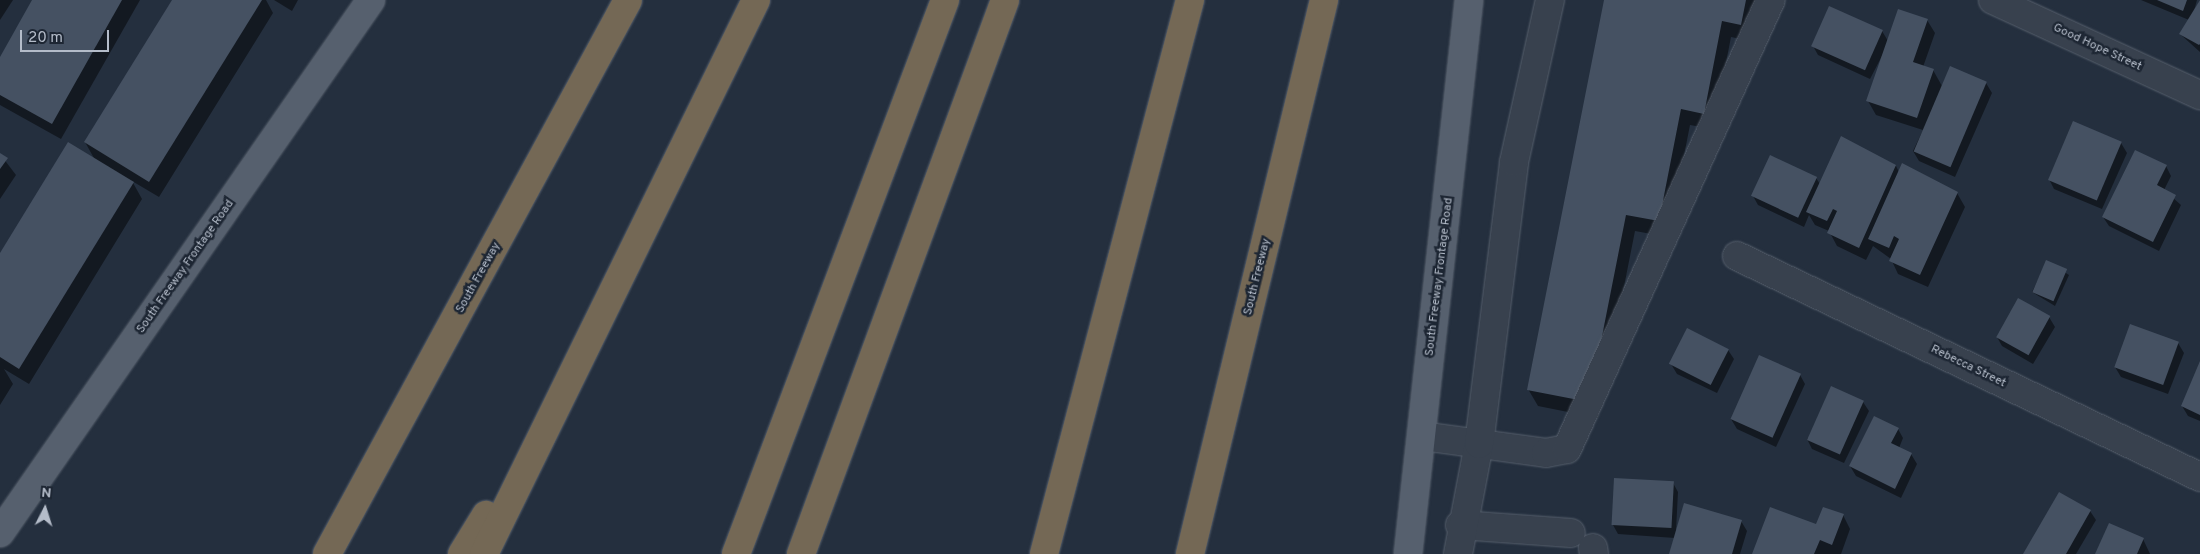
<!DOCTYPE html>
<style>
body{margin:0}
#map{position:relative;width:2200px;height:554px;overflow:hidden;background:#242f3e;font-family:Overpass,sans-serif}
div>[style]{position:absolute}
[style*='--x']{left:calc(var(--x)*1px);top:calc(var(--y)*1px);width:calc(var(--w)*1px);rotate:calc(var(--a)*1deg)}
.shadow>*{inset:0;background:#0007}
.building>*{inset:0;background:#455162;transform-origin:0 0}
.roads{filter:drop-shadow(0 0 1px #565f6c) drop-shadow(0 0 1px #565f6c)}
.minor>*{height:28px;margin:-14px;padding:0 14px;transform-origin:14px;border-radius:14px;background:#38414e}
.major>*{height:28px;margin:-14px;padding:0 14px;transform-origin:14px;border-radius:14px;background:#56606e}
.highway>*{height:28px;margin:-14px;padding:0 14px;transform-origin:14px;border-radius:14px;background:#746855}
span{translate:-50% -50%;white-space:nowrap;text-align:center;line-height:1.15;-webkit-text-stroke:5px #1d2633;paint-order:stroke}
.street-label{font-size:12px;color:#b4bcc9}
.north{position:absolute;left:20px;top:484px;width:50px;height:50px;-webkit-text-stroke:4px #1d2633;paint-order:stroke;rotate:5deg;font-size:14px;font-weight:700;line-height:20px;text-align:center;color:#b4bcc9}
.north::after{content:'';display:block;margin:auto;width:18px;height:22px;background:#b4bcc9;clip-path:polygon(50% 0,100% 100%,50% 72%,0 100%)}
.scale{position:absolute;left:20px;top:30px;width:89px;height:22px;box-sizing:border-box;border:2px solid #b4bcc9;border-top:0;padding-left:6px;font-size:15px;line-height:18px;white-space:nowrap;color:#b4bcc9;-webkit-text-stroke:4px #1d2633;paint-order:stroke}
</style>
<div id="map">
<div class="shadow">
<div style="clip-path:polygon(0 0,13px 0,0 20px)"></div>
<div style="clip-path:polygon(34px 0,140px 0,61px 139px,0 105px,0 59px)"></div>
<div style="clip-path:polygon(173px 0,266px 0,273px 13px,159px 197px,132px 181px,142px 199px,29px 384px,4px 369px,13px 384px,0 405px,0 255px,95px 160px,85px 142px)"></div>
<div style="clip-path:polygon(274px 0,298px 0,292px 11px)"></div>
<div style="clip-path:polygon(1605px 0,1782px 0,1779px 17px,1755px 13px,1750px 41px,1731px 37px,1713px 129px,1690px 125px,1668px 237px,1635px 231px,1598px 418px,1538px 406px,1528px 389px)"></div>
<div style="clip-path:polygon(2141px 0,2197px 0,2194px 11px,2200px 0,2200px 52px,2180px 34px,2189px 20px)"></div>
<div style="clip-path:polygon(1927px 20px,1935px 33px,1923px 67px,1933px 70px,1942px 86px,1950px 68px,1986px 83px,1992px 93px,1955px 177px,1919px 161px,1913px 151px,1923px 130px,1876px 115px,1868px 101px,1885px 50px,1870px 79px,1818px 55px,1813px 46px,1882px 31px,1888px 41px)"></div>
<div style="clip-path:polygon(2074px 123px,2121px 143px,2127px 153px,2102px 209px,2054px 189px,2049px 179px)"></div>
<div style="clip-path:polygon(0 154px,16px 175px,0 199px)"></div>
<div style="clip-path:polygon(1896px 166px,1899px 172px,1957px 193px,1965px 207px,1928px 287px,1898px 274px,1891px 259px,1873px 246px,1866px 260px,1837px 246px,1829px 231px,1815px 225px,1809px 215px,1804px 227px,1758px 205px,1753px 196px,1816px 178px,1820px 184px)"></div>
<div style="clip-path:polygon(2166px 166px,2171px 176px,2164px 190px,2181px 205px,2159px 251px,2109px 226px,2103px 217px)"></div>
<div style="clip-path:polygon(2047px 261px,2069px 275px,2055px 306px,2032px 292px)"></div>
<div style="clip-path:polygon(2049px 317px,2055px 327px,2033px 364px,2002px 346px,1997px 337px)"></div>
<div style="clip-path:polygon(2178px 343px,2184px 353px,2168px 394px,2121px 377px,2115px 367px)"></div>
<div style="clip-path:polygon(1728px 350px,1734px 359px,1717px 393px,1677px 374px,1671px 364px)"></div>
<div style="clip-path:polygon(2200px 365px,2200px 421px,2188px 416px,2182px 406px)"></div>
<div style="clip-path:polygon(1800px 375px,1805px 384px,1776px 447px,1737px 429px,1731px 419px)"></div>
<div style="clip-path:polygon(1863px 402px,1869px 411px,1844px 463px,1812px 449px,1807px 439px)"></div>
<div style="clip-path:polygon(1898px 429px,1903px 438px,1899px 448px,1911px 454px,1917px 464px,1901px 498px,1856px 476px,1850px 466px)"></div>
<div style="clip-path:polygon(1673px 483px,1678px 492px,1676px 531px,1741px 521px,1747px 531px,1740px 554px,1671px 554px,1675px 538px,1618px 534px,1613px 525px)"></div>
<div style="clip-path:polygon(2090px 511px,2096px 520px,2076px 554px,2025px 554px)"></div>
<div style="clip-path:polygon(1843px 515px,1850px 529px,1841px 554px,1753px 554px)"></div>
<div style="clip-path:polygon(2143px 539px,2150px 554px,2097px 554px)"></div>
</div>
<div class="building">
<div style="clip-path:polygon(32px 0,122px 0,52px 124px,0 95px,0 57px)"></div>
<div style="clip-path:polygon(172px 0,262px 0,149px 182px,84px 142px)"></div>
<div style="clip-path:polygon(1604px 0,1746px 0,1741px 25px,1722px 21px,1704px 114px,1681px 109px,1659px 221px,1626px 215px,1589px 402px,1527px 390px)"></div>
<div style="clip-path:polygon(2157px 0,2187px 0,2183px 11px)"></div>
<div style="clip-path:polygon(2200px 0,2200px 44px,2199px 45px,2179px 34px)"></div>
<div style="left:1829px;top:6px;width:59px;height:44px;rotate:24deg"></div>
<div style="clip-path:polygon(1898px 9px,1928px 19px,1913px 62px,1934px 69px,1917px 118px,1866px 101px)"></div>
<div style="left:1950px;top:66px;width:40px;height:93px;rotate:23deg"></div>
<div style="left:2073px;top:121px;width:53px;height:64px;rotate:23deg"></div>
<div style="clip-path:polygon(1841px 136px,1896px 165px,1859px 248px,1827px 233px,1837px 211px,1833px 209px,1827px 221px,1806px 212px)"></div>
<div style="clip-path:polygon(68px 142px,134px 182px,19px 369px,0 357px,0 253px)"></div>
<div style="clip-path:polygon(2135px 150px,2167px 165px,2157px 185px,2176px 195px,2153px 242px,2102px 217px)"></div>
<div style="clip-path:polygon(0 153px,8px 158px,0 169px)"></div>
<div style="left:1770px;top:155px;width:52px;height:45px;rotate:25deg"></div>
<div style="clip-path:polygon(1902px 163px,1958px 192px,1920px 275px,1889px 261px,1899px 239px,1894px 236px,1889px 248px,1868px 239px)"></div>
<div style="left:2046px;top:260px;width:23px;height:35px;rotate:23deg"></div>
<div style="left:2018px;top:298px;width:37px;height:45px;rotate:29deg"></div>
<div style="left:2130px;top:324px;width:52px;height:46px;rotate:20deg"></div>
<div style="left:1687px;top:328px;width:47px;height:40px;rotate:27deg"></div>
<div style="left:1759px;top:355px;width:46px;height:70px;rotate:24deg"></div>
<div style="clip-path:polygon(2200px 361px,2200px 415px,2181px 406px)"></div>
<div style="left:1831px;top:386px;width:36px;height:59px;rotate:24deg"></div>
<div style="clip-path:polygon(1874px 416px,1899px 428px,1891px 443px,1912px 453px,1895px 489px,1849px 466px)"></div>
<div style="left:1614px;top:478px;width:60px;height:47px;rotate:3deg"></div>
<div style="clip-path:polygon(2059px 492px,2091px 510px,2066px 554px,2023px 554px)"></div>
<div style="clip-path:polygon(1684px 503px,1742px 520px,1732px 554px,1669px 554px)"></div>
<div style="clip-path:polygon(1770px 507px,1816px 524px,1823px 507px,1844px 514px,1832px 545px,1820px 540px,1814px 554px,1752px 554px)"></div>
<div style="clip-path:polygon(2109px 523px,2144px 538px,2137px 554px,2095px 554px)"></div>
</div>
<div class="roads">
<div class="minor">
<div style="--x:1993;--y:0;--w:228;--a:24.7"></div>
<div style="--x:1737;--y:256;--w:513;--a:25.52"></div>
<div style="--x:1422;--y:436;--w:125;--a:7.8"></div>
<div style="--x:1546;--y:453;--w:21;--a:-11"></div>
<div style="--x:1567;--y:449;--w:493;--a:-65.6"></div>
<div style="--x:1460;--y:525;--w:111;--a:4.1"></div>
<div style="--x:1593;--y:548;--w:6;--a:81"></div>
<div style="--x:1458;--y:554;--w:112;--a:-79.2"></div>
<div style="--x:1479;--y:444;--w:284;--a:-82.9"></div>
<div style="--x:1514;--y:162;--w:166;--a:-77.5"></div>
</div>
<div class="major">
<div style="--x:0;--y:533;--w:649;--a:-55.16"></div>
<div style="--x:1408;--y:554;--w:557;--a:-83.72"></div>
</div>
<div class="highway">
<div style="--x:327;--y:554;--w:630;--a:-61.48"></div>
<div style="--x:462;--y:554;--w:46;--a:-58.4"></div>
<div style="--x:484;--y:554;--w:617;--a:-63.85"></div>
<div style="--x:736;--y:554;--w:592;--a:-69.33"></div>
<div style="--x:801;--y:554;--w:590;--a:-69.78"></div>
<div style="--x:1044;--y:554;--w:573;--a:-75.24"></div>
<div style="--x:1190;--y:554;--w:570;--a:-76.4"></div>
</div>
</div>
<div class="street-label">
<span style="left:2097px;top:48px;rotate:25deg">Good Hope Street</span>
<span style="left:186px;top:267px;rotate:-55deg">South Freeway Frontage Road</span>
<span style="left:1258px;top:277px;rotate:-76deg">South Freeway</span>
<span style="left:1440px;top:277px;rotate:-83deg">South Freeway Frontage Road</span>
<span style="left:479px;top:278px;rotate:-61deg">South Freeway</span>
<span style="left:1968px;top:367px;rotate:26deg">Rebecca Street</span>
</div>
<div class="north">N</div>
<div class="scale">20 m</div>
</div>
